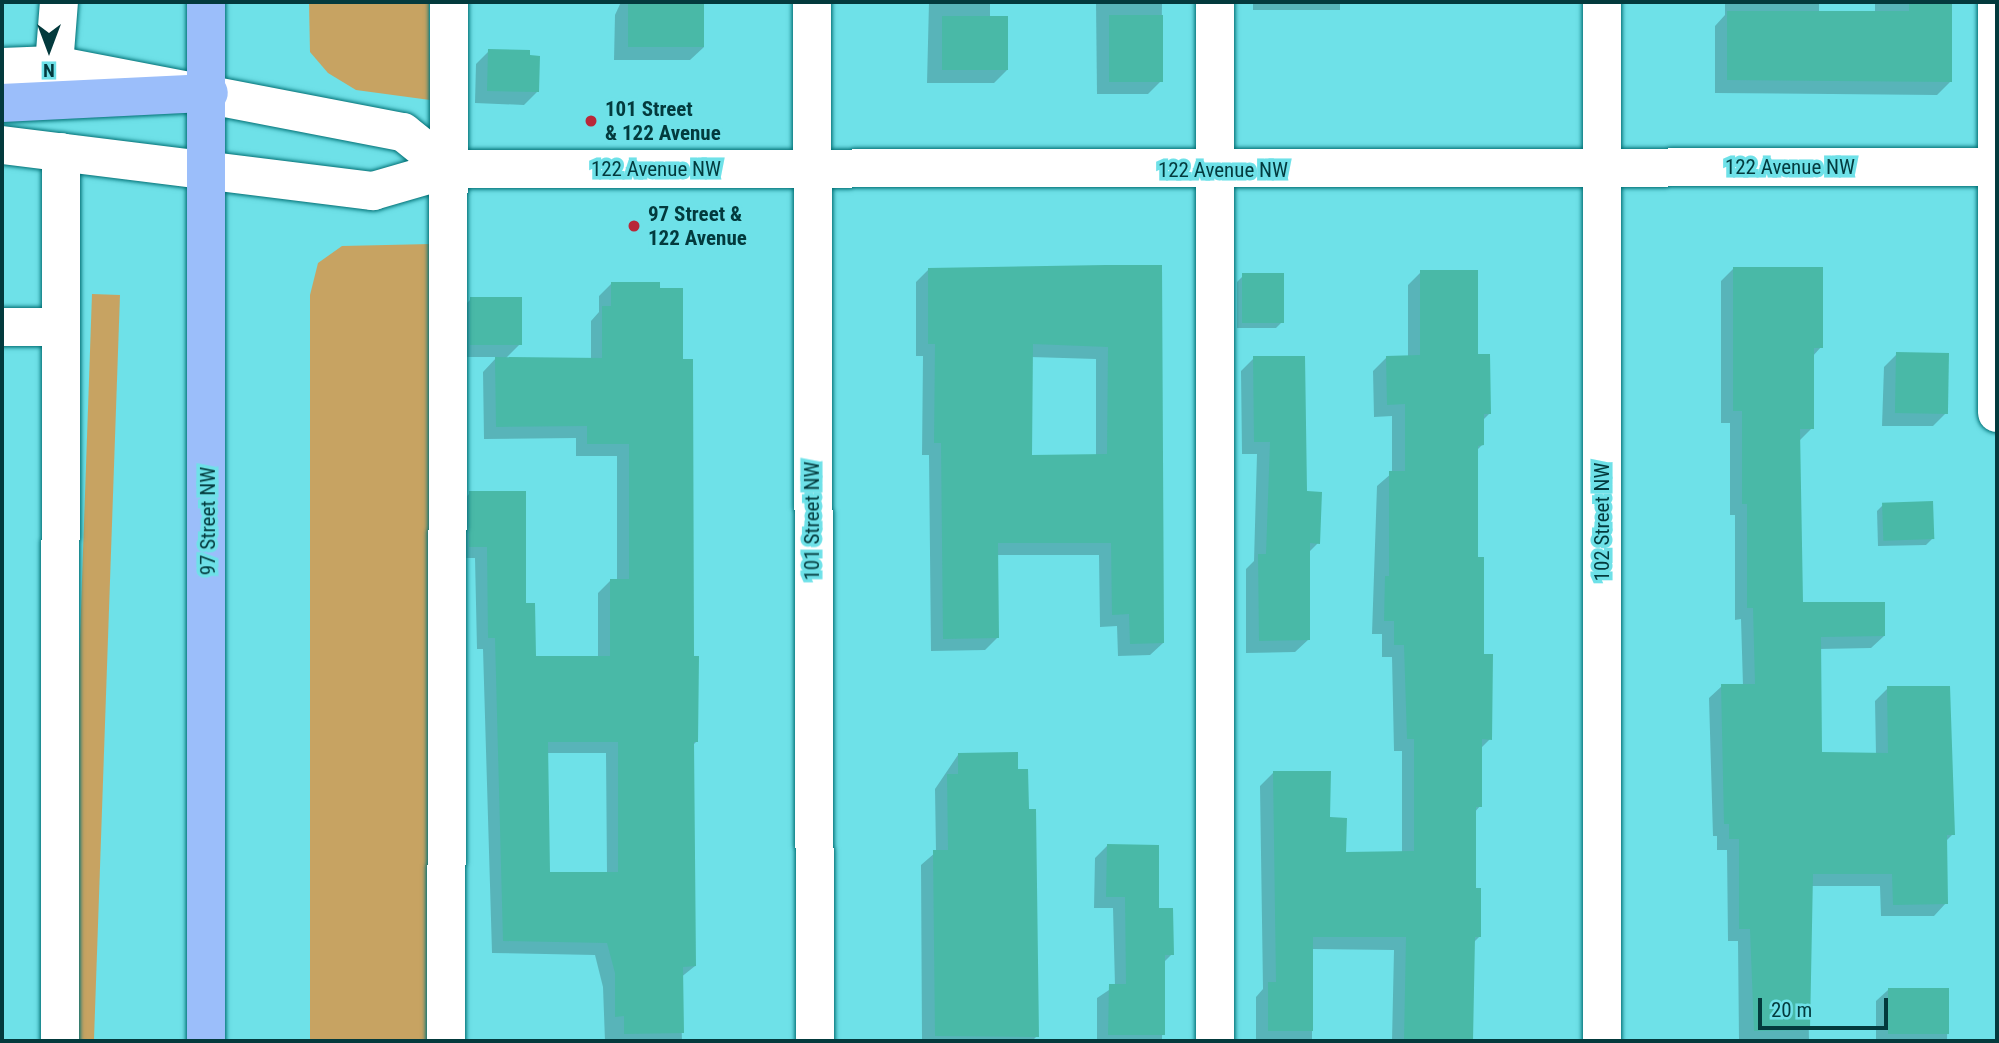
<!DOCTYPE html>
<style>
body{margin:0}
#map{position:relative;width:1999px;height:1043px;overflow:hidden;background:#6ee1e8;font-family:"Roboto Condensed",sans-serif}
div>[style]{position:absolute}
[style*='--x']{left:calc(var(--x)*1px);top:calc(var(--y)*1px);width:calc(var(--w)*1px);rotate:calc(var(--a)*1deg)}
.green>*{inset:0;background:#c7a362;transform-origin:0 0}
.shadow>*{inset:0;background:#0003;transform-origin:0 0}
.building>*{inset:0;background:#49b9a7;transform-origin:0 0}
.roads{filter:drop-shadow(0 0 2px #027075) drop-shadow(0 0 2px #027075)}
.minor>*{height:38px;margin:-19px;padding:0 19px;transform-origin:19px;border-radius:19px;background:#fff}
.major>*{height:38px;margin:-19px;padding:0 19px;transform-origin:19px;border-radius:19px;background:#9bbefa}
.dots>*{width:19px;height:19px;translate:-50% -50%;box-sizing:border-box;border:4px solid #6ee1e8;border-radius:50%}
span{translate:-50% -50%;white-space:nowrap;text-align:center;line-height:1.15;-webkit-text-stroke:7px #6ee1e8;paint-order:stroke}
.poi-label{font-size:21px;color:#033a3d;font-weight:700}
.left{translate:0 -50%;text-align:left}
.street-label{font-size:21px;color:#033a3d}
.frame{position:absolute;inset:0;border:4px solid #033a3d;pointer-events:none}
.north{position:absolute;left:14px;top:14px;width:70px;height:70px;-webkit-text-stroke:5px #6ee1e8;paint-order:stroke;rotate:180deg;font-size:19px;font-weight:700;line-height:28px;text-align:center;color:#033a3d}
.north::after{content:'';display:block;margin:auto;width:24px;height:32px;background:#033a3d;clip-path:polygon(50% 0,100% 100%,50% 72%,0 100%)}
.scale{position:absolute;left:1758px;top:998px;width:130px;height:32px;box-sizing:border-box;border:4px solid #033a3d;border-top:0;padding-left:9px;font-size:21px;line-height:24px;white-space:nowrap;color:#033a3d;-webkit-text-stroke:5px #6ee1e8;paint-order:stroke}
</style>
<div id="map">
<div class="green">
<div style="clip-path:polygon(309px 2px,429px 2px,430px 100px,356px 90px,328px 73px,310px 52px)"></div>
<div style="clip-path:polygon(431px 244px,435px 1041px,310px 1041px,310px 295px,318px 263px,342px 246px)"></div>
<div style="left:92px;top:294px;width:28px;height:747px;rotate:2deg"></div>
</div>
<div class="shadow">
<div style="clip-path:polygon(621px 2px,701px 2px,704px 47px,690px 60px,614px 60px,615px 15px)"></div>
<div style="clip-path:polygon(929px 2px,990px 2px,990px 18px,1007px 70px,994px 83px,927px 83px)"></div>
<div style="clip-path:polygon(1096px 2px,1162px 2px,1161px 81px,1148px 94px,1097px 94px)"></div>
<div style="left:1253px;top:2px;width:87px;height:8px"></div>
<div style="clip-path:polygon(1725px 2px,1819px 2px,1819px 12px,1875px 12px,1875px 2px,1943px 2px,1950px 82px,1937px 95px,1715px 93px,1715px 26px,1725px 15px)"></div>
<div style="clip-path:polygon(489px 51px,528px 57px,537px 92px,524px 105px,475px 103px,476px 64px)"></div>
<div style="clip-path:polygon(evenodd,1160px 267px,1163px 643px,1150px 655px,1118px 656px,1117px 626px,1100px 627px,1099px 555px,997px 555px,997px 638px,985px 650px,931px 651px,929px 455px,922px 455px,923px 356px,916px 356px,916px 282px,929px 269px,1160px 267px,1031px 357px,1096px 359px,1096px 456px,1030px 457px,1031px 357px)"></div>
<div style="clip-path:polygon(1733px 269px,1821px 347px,1812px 357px,1812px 428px,1798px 442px,1802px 604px,1884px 636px,1871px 648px,1819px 649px,1821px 754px,1876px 755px,1875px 701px,1888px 688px,1953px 834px,1945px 842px,1946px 903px,1934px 916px,1881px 916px,1880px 886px,1812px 886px,1807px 932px,1809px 1041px,1739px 1041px,1738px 941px,1728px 941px,1727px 850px,1717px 850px,1717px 836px,1713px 836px,1709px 698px,1722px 686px,1743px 686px,1741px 619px,1735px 620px,1735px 515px,1730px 515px,1730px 423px,1721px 423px,1721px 281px)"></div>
<div style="clip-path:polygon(1421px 272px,1476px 356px,1490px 413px,1482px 421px,1482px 445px,1476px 451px,1476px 558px,1490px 739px,1480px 749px,1480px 806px,1474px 813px,1474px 890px,1480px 936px,1474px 942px,1472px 1041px,1392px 1041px,1394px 950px,1312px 949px,1312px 1041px,1256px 1041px,1256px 997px,1263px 989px,1260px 786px,1273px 773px,1329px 819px,1344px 854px,1402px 853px,1402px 751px,1394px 751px,1392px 657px,1382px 657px,1382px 634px,1372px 634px,1377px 486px,1392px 473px,1392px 416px,1374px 417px,1373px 371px,1387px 357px,1408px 357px,1408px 285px)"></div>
<div style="clip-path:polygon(1243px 276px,1282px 322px,1276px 328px,1237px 328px,1237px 282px)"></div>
<div style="clip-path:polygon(evenodd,611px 284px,681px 360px,697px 741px,692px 746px,695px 966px,680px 978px,682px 1041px,605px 1041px,603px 987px,595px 955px,492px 953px,483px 649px,477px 649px,475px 558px,458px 558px,458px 506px,470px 493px,524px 604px,534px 657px,598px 657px,598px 593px,610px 581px,617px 581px,617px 456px,576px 456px,576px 438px,484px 439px,483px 372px,497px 357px,458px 357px,458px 312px,471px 299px,520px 344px,505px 359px,591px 360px,591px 321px,599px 312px,599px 296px,611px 284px,547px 753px,606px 753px,607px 874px,548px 874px,547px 753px)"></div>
<div style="clip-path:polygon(1897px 354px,1946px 413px,1933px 426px,1882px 426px,1884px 367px)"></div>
<div style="clip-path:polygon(1254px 358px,1305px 493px,1318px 543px,1308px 553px,1309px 639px,1295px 652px,1246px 653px,1246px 569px,1254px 561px,1257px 454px,1242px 454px,1241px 371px)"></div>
<div style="clip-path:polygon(1883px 505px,1932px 539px,1926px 545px,1878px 546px,1877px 511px)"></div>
<div style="clip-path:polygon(958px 755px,1037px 1036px,1032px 1041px,922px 1041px,921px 865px,936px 852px,935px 789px)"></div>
<div style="clip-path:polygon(1107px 846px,1157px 910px,1172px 954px,1163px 963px,1162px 1041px,1097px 1041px,1097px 998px,1115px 986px,1113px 908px,1094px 908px,1095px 858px)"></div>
<div style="clip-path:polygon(1888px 990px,1948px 990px,1947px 1041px,1876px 1041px,1876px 1001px)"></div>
</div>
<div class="building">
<div style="left:628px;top:2px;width:76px;height:45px"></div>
<div style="clip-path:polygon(1909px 4px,1952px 4px,1952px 82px,1727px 80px,1727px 11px,1909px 11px)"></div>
<div style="left:1109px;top:15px;width:54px;height:67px"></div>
<div style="left:942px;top:16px;width:66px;height:54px"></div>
<div style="clip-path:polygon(488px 49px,530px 50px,530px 55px,540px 56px,539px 92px,487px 91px)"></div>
<div style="clip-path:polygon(evenodd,1106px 265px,1162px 265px,1164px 643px,1130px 644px,1129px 614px,1112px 615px,1111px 543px,998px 543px,999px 638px,943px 639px,941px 443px,934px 443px,935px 344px,928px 344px,928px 268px,1106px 265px,1033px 344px,1108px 347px,1107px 454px,1032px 455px,1033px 344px)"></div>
<div style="clip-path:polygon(1733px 267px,1823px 267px,1823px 348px,1814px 348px,1814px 429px,1800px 429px,1803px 602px,1885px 602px,1885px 636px,1821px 637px,1822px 752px,1888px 753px,1887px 686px,1950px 686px,1955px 835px,1947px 835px,1948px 904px,1893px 905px,1892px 874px,1813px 874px,1810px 1030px,1754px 1031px,1750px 929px,1739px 929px,1739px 839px,1729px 839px,1729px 824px,1724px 824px,1721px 684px,1755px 684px,1753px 608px,1747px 608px,1747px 504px,1742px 504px,1742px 411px,1733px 411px)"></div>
<div style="clip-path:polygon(1420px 270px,1478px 270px,1478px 354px,1490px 354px,1491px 414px,1484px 414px,1484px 445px,1478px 446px,1478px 557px,1484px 557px,1484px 654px,1493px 654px,1492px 740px,1482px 739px,1482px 807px,1476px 807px,1476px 888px,1481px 888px,1481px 937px,1475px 937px,1473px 1041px,1404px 1041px,1406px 937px,1313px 937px,1313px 1031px,1268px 1031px,1268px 982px,1276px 982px,1273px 771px,1331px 771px,1330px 817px,1347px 818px,1346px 852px,1414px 851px,1414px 739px,1407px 739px,1404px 645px,1394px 645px,1394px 621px,1384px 621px,1385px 576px,1389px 576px,1389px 471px,1405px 471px,1405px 404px,1387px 405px,1386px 356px,1420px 355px)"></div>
<div style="left:1284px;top:273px;width:50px;height:42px;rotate:90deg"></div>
<div style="clip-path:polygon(evenodd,611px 282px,660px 282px,660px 288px,683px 288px,683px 359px,693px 359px,694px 656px,699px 656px,698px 742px,694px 742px,696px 966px,683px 967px,684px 1033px,624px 1034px,624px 1016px,615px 1017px,615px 973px,607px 943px,503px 941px,495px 638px,488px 638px,487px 547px,469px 547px,469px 491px,526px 491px,526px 603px,535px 603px,536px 656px,610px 656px,610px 579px,629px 579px,629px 444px,587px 444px,587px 426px,496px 427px,495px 357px,602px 358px,602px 306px,611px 306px,611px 282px,548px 742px,618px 742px,618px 872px,550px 872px,548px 742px)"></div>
<div style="left:522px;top:297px;width:48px;height:52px;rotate:90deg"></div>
<div style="left:1896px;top:352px;width:53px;height:61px;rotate:1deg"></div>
<div style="clip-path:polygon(1253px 356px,1305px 356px,1307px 491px,1322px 492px,1320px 544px,1310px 543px,1310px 640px,1259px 641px,1258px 554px,1266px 554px,1270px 442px,1254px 442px)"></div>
<div style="left:1933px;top:501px;width:38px;height:51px;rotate:88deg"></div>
<div style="clip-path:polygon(1018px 752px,1018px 769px,1028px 769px,1029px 809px,1036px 809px,1039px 1037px,935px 1036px,933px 850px,948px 850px,947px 774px,958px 774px,958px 753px)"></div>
<div style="clip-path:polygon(1107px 844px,1159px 845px,1159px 908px,1173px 908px,1174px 955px,1165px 955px,1165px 1035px,1108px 1035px,1109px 984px,1126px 984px,1125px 897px,1106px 897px)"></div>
<div style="left:1888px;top:988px;width:61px;height:46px"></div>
</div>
<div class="roads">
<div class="minor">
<div style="--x:812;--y:2;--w:1039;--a:89.83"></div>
<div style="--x:1997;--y:2;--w:411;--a:90"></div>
<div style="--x:54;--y:65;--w:63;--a:-85.5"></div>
<div style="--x:2;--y:67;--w:52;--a:-2.2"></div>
<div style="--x:54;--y:65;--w:355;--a:10.9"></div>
<div style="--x:403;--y:132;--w:59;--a:38.8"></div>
<div style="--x:2;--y:145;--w:374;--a:7.1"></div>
<div style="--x:373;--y:191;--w:79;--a:-16.1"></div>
<div style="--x:449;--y:169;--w:1548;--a:-0.07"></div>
<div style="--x:2;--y:327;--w:59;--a:0"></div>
<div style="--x:60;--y:1041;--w:889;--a:-89.94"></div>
<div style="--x:446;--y:1041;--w:1039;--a:-89.83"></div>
<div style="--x:1215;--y:1041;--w:1039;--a:-90"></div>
<div style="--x:1602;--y:1041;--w:1039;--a:-90"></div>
</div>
<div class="major">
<div style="--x:2;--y:103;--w:207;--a:-2.8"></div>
<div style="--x:206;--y:1041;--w:1039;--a:-90"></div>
</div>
</div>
<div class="dots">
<div style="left:591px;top:121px;background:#b92839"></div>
<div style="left:634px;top:226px;background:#b92839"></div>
</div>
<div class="poi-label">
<span class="left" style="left:605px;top:121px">101 Street<br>&amp; 122 Avenue</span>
<span class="left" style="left:648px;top:226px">97 Street &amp;<br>122 Avenue</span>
</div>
<div class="street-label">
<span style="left:1790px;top:167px">122 Avenue NW</span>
<span style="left:656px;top:169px">122 Avenue NW</span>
<span style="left:1223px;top:170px">122 Avenue NW</span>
<span style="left:208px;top:521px;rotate:-90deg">97 Street NW</span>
<span style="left:812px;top:521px;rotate:-90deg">101 Street NW</span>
<span style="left:1602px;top:522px;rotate:-90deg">102 Street NW</span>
</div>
<div class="frame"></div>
<div class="north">N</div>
<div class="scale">20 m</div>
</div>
